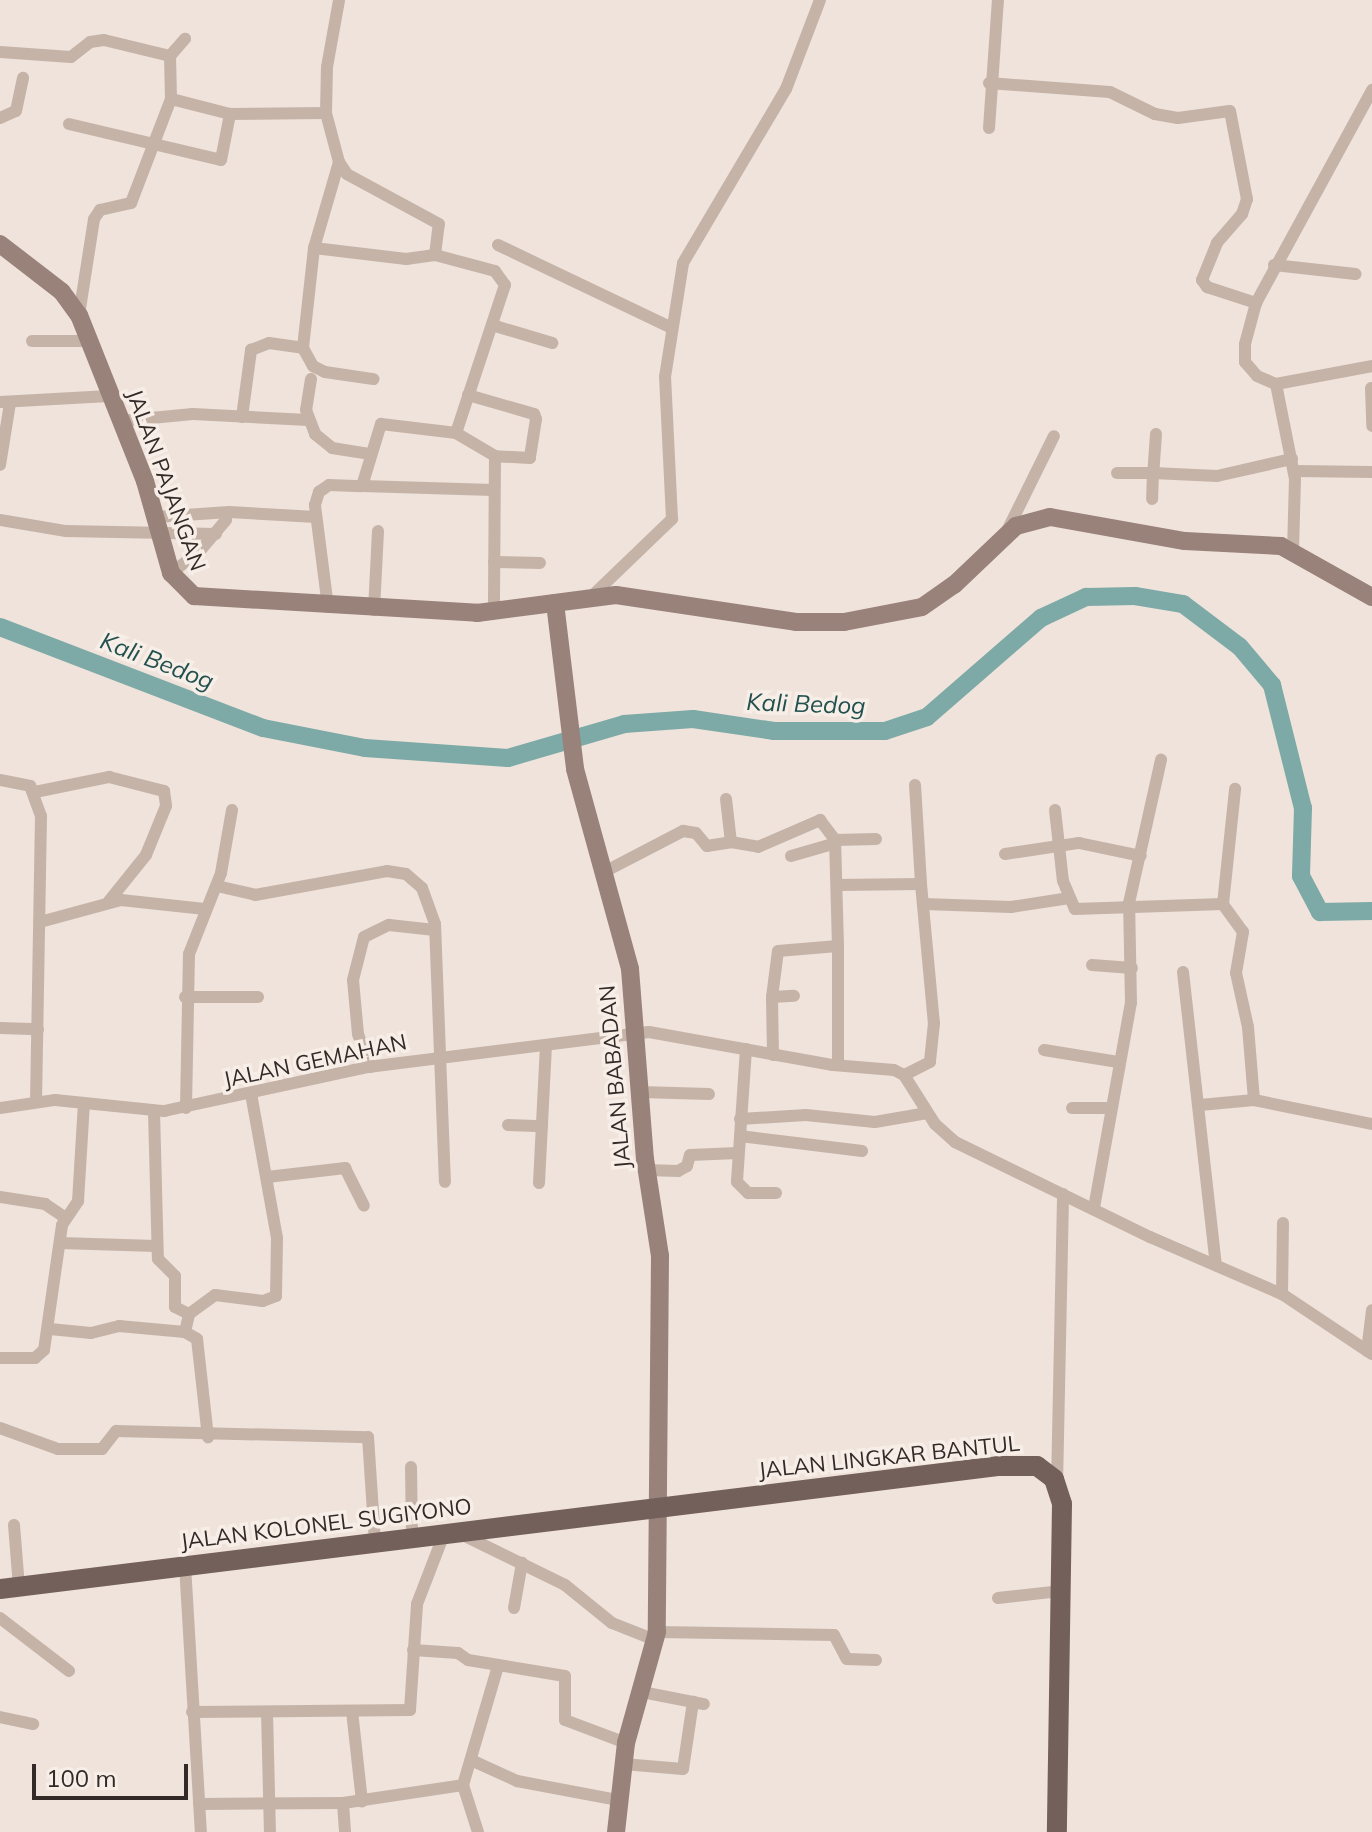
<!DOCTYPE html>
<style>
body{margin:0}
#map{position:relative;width:1372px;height:1832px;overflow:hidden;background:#efe3db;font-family:Mulish,sans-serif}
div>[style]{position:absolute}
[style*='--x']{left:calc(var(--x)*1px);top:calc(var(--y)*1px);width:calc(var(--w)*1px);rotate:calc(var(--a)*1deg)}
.river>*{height:18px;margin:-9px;padding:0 9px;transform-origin:9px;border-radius:9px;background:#7da9a6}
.street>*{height:12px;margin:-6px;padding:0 6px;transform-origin:6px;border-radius:6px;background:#c5b3a8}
.secondary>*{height:18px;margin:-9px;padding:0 9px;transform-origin:9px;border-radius:9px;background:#99827a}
.primary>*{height:20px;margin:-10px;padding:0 10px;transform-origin:10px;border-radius:10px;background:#73605a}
span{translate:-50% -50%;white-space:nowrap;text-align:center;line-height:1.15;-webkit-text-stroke:7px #f7eee7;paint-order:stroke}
.street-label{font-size:22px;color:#332a28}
.water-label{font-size:24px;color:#22504f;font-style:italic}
.scale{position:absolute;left:32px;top:1764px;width:156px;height:36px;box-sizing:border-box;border:4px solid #332a28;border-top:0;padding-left:10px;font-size:24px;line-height:28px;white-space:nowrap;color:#332a28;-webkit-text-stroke:6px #f7eee7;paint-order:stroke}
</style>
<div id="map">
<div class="river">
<div style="--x:0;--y:627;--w:282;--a:21"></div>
<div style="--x:263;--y:728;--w:104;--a:11.1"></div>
<div style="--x:365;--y:748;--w:143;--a:4"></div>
<div style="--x:508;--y:758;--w:121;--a:-16.3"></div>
<div style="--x:624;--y:724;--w:69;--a:-4.1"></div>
<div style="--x:693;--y:719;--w:82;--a:8.4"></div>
<div style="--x:774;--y:731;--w:111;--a:0"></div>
<div style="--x:885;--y:731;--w:44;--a:-18.4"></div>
<div style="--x:927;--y:717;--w:151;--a:-41"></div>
<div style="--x:1041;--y:618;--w:50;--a:-25"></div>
<div style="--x:1086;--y:597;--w:49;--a:-1.2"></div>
<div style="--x:1135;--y:596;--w:49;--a:9.5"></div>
<div style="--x:1183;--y:604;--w:71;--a:37"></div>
<div style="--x:1240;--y:647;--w:50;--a:49.9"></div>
<div style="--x:1272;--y:685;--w:127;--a:75.9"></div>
<div style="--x:1303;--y:808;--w:68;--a:91.7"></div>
<div style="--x:1301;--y:876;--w:41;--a:62.2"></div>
<div style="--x:1320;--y:912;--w:52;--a:-1.1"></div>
</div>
<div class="street">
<div style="--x:0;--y:52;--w:71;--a:4"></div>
<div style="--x:71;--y:57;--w:24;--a:-38"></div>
<div style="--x:90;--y:42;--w:14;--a:-8"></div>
<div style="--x:104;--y:40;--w:68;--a:13.6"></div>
<div style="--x:989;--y:83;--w:121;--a:4.3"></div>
<div style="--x:1110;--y:92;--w:50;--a:26.1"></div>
<div style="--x:1155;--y:114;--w:23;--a:10"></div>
<div style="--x:1178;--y:118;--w:52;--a:-7.7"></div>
<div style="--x:1230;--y:111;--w:90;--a:79.1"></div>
<div style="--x:1247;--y:199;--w:16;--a:108"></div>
<div style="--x:1242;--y:214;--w:38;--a:131"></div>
<div style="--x:1217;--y:243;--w:40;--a:112"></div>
<div style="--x:1202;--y:280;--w:9;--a:54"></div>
<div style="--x:1207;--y:287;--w:52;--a:18.1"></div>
<div style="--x:1256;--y:303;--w:243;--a:-61.4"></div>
<div style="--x:230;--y:114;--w:96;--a:-0.6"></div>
<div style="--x:0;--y:118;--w:17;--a:-24"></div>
<div style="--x:16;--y:111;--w:34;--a:-78"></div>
<div style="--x:69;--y:124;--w:156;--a:13.3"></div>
<div style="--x:221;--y:160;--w:47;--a:-78.9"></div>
<div style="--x:230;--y:114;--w:61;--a:-165.7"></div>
<div style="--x:989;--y:128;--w:128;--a:-86"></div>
<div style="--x:339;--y:162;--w:90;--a:106.2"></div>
<div style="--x:314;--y:248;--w:101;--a:96.3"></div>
<div style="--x:303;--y:348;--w:21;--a:61"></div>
<div style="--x:313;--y:366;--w:13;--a:27"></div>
<div style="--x:325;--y:372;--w:49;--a:8.3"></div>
<div style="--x:498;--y:245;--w:191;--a:25.5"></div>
<div style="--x:314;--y:248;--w:93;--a:6.8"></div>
<div style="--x:406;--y:259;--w:29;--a:-8"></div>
<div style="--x:1274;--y:265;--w:82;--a:6.3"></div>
<div style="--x:1256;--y:303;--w:42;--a:105"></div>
<div style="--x:1245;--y:344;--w:18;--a:90"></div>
<div style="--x:1245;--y:362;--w:18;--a:49"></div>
<div style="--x:1257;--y:376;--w:21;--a:23"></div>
<div style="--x:1276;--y:384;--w:97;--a:78.7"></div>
<div style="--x:1295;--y:479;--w:70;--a:91.6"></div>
<div style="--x:79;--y:315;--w:97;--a:-81.1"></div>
<div style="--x:94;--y:219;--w:11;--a:-56"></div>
<div style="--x:100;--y:210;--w:32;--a:-13"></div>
<div style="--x:131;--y:203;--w:111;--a:-69"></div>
<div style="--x:171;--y:99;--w:43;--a:-91.3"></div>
<div style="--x:170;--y:56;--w:23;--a:-49"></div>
<div style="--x:492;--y:325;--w:63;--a:16.7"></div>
<div style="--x:32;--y:341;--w:58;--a:0"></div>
<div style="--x:311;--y:379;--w:31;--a:99"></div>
<div style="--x:306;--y:410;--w:26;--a:69"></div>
<div style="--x:315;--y:434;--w:22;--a:39"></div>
<div style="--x:332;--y:448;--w:36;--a:9"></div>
<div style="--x:1276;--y:384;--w:98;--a:-10.6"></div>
<div style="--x:1371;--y:388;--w:38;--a:88"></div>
<div style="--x:468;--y:395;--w:69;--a:16.1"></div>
<div style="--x:534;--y:414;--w:5;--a:68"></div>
<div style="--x:536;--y:419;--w:39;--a:99"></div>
<div style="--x:530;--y:458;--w:35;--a:-177"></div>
<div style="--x:495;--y:456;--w:156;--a:90.4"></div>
<div style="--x:0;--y:402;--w:109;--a:-3.2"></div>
<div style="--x:242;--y:417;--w:68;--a:-82.3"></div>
<div style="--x:251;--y:350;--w:19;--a:-21"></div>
<div style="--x:269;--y:343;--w:34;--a:8"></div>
<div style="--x:120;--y:421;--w:73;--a:-5.5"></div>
<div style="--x:193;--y:414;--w:115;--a:3"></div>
<div style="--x:456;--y:433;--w:45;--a:30.5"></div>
<div style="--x:1156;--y:434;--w:39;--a:94"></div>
<div style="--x:1153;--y:473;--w:64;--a:2.7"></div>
<div style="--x:1217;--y:476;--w:77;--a:-12.8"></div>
<div style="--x:0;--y:465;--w:63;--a:-80.8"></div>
<div style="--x:1294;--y:471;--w:78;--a:0.7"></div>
<div style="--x:1117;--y:473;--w:36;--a:0"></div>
<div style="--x:1153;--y:473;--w:26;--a:92"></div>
<div style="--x:362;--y:486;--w:131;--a:1.7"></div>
<div style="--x:156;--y:517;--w:73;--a:-3.9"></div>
<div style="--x:229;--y:512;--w:87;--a:3.3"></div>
<div style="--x:0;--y:520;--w:67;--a:9.5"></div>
<div style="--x:66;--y:531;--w:150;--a:1.1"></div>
<div style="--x:1006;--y:533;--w:108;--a:-63.7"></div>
<div style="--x:494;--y:562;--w:46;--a:1.2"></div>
<div style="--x:171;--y:573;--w:35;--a:-37"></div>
<div style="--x:199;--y:552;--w:42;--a:-49.8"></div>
<div style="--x:593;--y:595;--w:110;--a:-43.9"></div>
<div style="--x:672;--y:519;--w:142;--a:-92.8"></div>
<div style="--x:665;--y:377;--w:115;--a:-81"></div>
<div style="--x:683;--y:263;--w:202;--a:-59.4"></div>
<div style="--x:786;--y:89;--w:95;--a:-69.1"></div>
<div style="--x:328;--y:607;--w:103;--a:-97.3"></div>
<div style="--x:315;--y:505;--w:14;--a:-73"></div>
<div style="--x:319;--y:492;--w:12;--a:-35"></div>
<div style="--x:329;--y:485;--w:33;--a:2"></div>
<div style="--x:362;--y:486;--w:65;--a:-73"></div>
<div style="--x:381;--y:424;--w:76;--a:6.8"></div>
<div style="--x:456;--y:433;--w:156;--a:-71.7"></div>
<div style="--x:505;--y:285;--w:17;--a:-126"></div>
<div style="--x:495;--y:271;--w:62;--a:-165.1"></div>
<div style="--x:435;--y:255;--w:31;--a:-83"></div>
<div style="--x:439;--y:224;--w:105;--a:-151.5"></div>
<div style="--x:347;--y:174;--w:14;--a:-124"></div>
<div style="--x:339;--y:162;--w:51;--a:-104.9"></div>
<div style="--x:326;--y:113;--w:46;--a:-88.8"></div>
<div style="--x:327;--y:67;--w:68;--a:-79.8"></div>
<div style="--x:374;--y:610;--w:79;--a:-87.1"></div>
<div style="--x:0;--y:780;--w:31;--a:11"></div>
<div style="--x:30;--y:786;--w:32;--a:70"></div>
<div style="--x:41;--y:816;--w:286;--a:91"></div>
<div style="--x:915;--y:785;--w:99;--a:86.5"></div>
<div style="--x:35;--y:792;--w:76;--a:-11.5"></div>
<div style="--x:109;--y:777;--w:57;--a:14.3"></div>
<div style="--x:164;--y:791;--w:15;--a:82"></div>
<div style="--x:166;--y:806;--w:53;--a:112.2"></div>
<div style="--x:146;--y:855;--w:59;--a:128.8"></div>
<div style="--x:726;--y:799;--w:43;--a:83.4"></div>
<div style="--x:1055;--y:810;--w:71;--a:83.6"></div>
<div style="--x:1063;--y:881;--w:30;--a:67"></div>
<div style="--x:1075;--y:909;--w:148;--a:-1.9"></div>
<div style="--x:1005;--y:854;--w:75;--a:-8.5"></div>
<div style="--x:1079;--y:843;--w:63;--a:11.8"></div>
<div style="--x:791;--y:856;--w:47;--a:-16.1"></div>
<div style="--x:606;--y:871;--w:87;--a:-27.5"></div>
<div style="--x:683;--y:831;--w:13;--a:9"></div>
<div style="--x:696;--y:833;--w:17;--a:50"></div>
<div style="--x:707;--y:846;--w:24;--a:-9"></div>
<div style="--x:731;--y:842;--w:27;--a:10"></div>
<div style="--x:758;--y:847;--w:68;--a:-23.5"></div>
<div style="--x:820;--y:820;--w:25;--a:53"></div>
<div style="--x:835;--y:840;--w:41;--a:-1.4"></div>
<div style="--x:837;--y:885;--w:84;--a:-0.7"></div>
<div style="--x:921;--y:884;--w:140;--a:84.7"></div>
<div style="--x:934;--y:1023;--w:39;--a:96"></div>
<div style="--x:930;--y:1062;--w:29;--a:153"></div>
<div style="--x:217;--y:886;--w:39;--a:13"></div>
<div style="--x:255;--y:895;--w:134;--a:-10.3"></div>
<div style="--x:387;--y:871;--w:19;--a:9"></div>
<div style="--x:406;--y:874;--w:21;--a:41"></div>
<div style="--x:422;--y:888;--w:38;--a:70"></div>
<div style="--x:435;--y:924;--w:258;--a:87.8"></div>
<div style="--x:924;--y:904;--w:87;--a:2"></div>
<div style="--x:1011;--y:907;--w:59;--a:-8.8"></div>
<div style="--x:40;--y:922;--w:84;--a:-15.2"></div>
<div style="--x:121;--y:900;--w:84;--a:6.1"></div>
<div style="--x:838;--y:946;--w:119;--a:90"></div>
<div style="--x:1092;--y:965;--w:40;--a:4.3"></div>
<div style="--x:1183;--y:972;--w:295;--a:83.6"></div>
<div style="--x:185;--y:997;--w:73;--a:0"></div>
<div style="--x:772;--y:997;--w:46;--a:-82.6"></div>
<div style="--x:778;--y:951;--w:60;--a:-4.8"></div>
<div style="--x:838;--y:946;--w:106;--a:-91.6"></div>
<div style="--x:0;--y:1028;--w:38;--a:2"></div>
<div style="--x:746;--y:1049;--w:133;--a:93.9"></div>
<div style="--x:737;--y:1182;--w:16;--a:45"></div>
<div style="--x:748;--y:1193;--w:28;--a:0"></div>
<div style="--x:1044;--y:1050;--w:75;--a:9.2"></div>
<div style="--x:773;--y:1055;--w:58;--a:-91"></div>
<div style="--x:772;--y:997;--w:22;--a:-3"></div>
<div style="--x:370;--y:1067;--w:35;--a:-110"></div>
<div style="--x:358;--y:1034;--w:54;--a:-95.3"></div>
<div style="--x:353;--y:980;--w:44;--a:-75.7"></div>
<div style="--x:364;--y:937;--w:28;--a:-26"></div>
<div style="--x:389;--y:925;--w:46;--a:6.2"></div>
<div style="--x:640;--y:1092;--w:69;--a:1.7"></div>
<div style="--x:1254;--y:1100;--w:120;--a:11.5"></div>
<div style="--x:1200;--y:1105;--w:54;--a:-5.3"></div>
<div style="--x:1254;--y:1100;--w:73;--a:-94.7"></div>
<div style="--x:1248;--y:1027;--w:55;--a:-102.5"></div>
<div style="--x:1236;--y:973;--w:42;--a:-80.3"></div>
<div style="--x:1243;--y:932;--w:34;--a:-126"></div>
<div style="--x:1223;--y:904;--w:116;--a:-84"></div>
<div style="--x:0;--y:1108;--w:56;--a:-8.3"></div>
<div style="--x:55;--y:1100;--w:110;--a:5.8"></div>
<div style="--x:164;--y:1111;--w:209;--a:-12.2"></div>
<div style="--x:368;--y:1067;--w:283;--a:-7.1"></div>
<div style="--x:649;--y:1032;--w:187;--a:10.2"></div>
<div style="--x:833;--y:1065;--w:61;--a:4.7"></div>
<div style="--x:894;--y:1070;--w:11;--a:27"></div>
<div style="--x:904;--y:1075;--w:58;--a:57.7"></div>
<div style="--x:935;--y:1124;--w:27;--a:42"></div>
<div style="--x:955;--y:1142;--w:217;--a:26"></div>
<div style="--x:1150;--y:1237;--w:144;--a:23.4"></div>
<div style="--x:1282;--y:1294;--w:108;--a:33.7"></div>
<div style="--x:186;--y:1108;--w:154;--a:-88.9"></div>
<div style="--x:189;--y:954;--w:87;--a:-68.4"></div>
<div style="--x:221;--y:873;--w:64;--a:-80.1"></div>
<div style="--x:1072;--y:1108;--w:39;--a:0"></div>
<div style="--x:154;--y:1111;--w:148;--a:88.5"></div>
<div style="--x:158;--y:1259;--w:24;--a:45"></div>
<div style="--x:175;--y:1276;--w:31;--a:90"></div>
<div style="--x:175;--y:1307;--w:16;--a:27"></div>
<div style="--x:740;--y:1119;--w:66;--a:-3.5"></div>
<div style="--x:806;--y:1115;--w:69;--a:5.8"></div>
<div style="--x:875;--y:1122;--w:53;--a:-9.8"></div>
<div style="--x:508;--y:1125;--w:34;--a:2"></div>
<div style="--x:740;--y:1136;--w:123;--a:7"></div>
<div style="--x:646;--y:1170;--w:32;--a:2"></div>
<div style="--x:678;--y:1171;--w:10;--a:-29"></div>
<div style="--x:687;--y:1166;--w:11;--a:-75"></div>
<div style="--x:690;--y:1155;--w:48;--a:-2.4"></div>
<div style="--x:267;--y:1177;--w:79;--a:-6.6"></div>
<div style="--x:345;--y:1168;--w:42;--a:63.4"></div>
<div style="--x:539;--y:1183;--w:137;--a:-87.1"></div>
<div style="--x:0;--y:1197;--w:46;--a:8.8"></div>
<div style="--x:45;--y:1204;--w:25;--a:34"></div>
<div style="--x:1094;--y:1208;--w:208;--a:-79.8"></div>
<div style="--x:1131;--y:1003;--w:100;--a:-91.1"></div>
<div style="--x:1129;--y:903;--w:147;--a:-77.4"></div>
<div style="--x:60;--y:1243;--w:96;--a:1.8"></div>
<div style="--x:1282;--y:1294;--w:71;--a:-89.2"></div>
<div style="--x:50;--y:1329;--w:41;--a:5.6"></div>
<div style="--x:91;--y:1333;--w:29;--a:-14"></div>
<div style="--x:119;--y:1326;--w:66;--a:5.2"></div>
<div style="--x:185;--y:1332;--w:18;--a:-77"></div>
<div style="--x:189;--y:1314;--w:32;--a:-36"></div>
<div style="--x:215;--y:1295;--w:48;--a:7.1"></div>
<div style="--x:263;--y:1301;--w:14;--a:-21"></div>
<div style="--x:276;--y:1296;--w:58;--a:-89"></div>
<div style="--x:277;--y:1238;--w:147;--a:-100.2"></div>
<div style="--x:185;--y:1332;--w:14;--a:30"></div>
<div style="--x:197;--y:1339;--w:99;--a:83.6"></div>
<div style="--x:1367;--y:1351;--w:41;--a:-83"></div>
<div style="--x:0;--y:1358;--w:35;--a:0"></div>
<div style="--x:35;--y:1358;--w:12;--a:-42"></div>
<div style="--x:44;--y:1350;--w:126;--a:-81.8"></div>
<div style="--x:62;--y:1225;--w:29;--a:-56"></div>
<div style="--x:78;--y:1201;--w:98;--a:-86.5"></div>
<div style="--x:0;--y:1428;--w:62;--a:19.9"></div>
<div style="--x:58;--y:1449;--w:44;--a:0"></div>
<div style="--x:102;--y:1449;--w:23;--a:-52"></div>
<div style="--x:116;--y:1431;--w:252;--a:1.4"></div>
<div style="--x:368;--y:1437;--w:106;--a:86.2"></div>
<div style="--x:411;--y:1467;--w:70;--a:89.2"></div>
<div style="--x:1057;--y:1485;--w:291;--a:-88.8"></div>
<div style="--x:14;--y:1525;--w:62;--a:85.4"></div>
<div style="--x:463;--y:1535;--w:114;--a:26.1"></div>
<div style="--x:565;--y:1585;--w:60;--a:39"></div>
<div style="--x:612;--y:1623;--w:46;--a:21.6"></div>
<div style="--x:185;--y:1565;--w:267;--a:86.6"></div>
<div style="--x:998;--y:1598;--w:62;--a:-6.4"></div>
<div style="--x:514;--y:1608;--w:46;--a:-79.9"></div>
<div style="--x:0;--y:1618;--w:87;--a:37.5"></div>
<div style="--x:657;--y:1632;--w:177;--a:1"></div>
<div style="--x:834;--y:1635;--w:27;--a:62"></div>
<div style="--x:847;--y:1659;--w:29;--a:2"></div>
<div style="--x:413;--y:1650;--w:45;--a:3.8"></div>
<div style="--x:458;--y:1653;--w:12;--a:35"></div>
<div style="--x:468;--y:1660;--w:98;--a:9.4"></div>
<div style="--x:565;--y:1676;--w:44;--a:90"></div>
<div style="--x:565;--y:1720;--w:65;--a:20.7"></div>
<div style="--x:642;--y:1692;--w:63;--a:11"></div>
<div style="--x:352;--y:1711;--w:91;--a:83.7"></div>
<div style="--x:192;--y:1712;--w:218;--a:-0.5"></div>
<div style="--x:410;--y:1710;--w:106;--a:-86.2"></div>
<div style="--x:417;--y:1604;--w:75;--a:-68.9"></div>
<div style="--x:267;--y:1712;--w:120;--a:88.6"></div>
<div style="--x:0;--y:1717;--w:34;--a:12"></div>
<div style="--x:471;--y:1760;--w:51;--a:24.5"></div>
<div style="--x:517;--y:1781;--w:103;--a:10.7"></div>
<div style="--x:623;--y:1764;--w:60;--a:4.8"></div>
<div style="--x:683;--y:1769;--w:68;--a:-81.5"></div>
<div style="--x:343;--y:1803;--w:29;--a:86"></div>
<div style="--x:199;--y:1804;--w:144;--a:-0.4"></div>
<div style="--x:343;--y:1803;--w:121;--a:-8.5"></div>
<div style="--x:478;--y:1832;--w:49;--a:-107.7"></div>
<div style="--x:463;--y:1785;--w:124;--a:-73.6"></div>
</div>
<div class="secondary">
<div style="--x:0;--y:244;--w:78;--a:37.7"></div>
<div style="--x:62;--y:292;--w:29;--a:54"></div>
<div style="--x:79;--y:315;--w:179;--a:68.3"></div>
<div style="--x:145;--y:481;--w:96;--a:74.2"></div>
<div style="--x:171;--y:573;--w:33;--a:45"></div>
<div style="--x:194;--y:596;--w:284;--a:3.4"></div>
<div style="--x:477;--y:613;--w:140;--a:-7.4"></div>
<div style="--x:616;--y:595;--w:182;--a:8.5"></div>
<div style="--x:796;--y:622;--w:48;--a:0"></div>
<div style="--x:844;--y:622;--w:79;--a:-10.9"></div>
<div style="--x:922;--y:607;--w:39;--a:-35"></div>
<div style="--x:954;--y:585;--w:86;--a:-43.6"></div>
<div style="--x:1016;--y:526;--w:35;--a:-15"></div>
<div style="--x:1050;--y:517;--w:137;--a:10.1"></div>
<div style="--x:1185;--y:541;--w:96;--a:3"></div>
<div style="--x:1281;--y:546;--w:104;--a:29.3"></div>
<div style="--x:555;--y:603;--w:167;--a:83.1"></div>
<div style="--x:575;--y:769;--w:207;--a:74.6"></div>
<div style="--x:630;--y:969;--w:191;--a:85.5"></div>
<div style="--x:645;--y:1159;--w:98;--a:81.2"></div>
<div style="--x:660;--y:1256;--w:376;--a:90.5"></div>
<div style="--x:657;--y:1632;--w:115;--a:105.6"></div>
<div style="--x:626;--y:1743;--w:90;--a:96.4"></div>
</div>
<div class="primary">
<div style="--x:0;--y:1589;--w:1007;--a:-7.02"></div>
<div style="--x:999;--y:1466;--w:38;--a:0"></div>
<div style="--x:1037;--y:1466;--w:21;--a:37"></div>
<div style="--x:1054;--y:1479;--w:26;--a:72"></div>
<div style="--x:1062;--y:1504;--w:328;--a:90.9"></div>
</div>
<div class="street-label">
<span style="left:166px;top:480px;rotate:70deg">JALAN PAJANGAN</span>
<span style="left:315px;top:1061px;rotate:-12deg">JALAN GEMAHAN</span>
<span style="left:615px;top:1077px;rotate:-95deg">JALAN BABADAN</span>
<span style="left:889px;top:1457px;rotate:-6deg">JALAN LINGKAR BANTUL</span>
<span style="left:326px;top:1524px;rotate:-7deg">JALAN KOLONEL SUGIYONO</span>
</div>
<div class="water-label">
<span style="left:157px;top:661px;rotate:21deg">Kali Bedog</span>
<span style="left:806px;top:704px;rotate:2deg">Kali Bedog</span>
</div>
<div class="scale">100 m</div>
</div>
